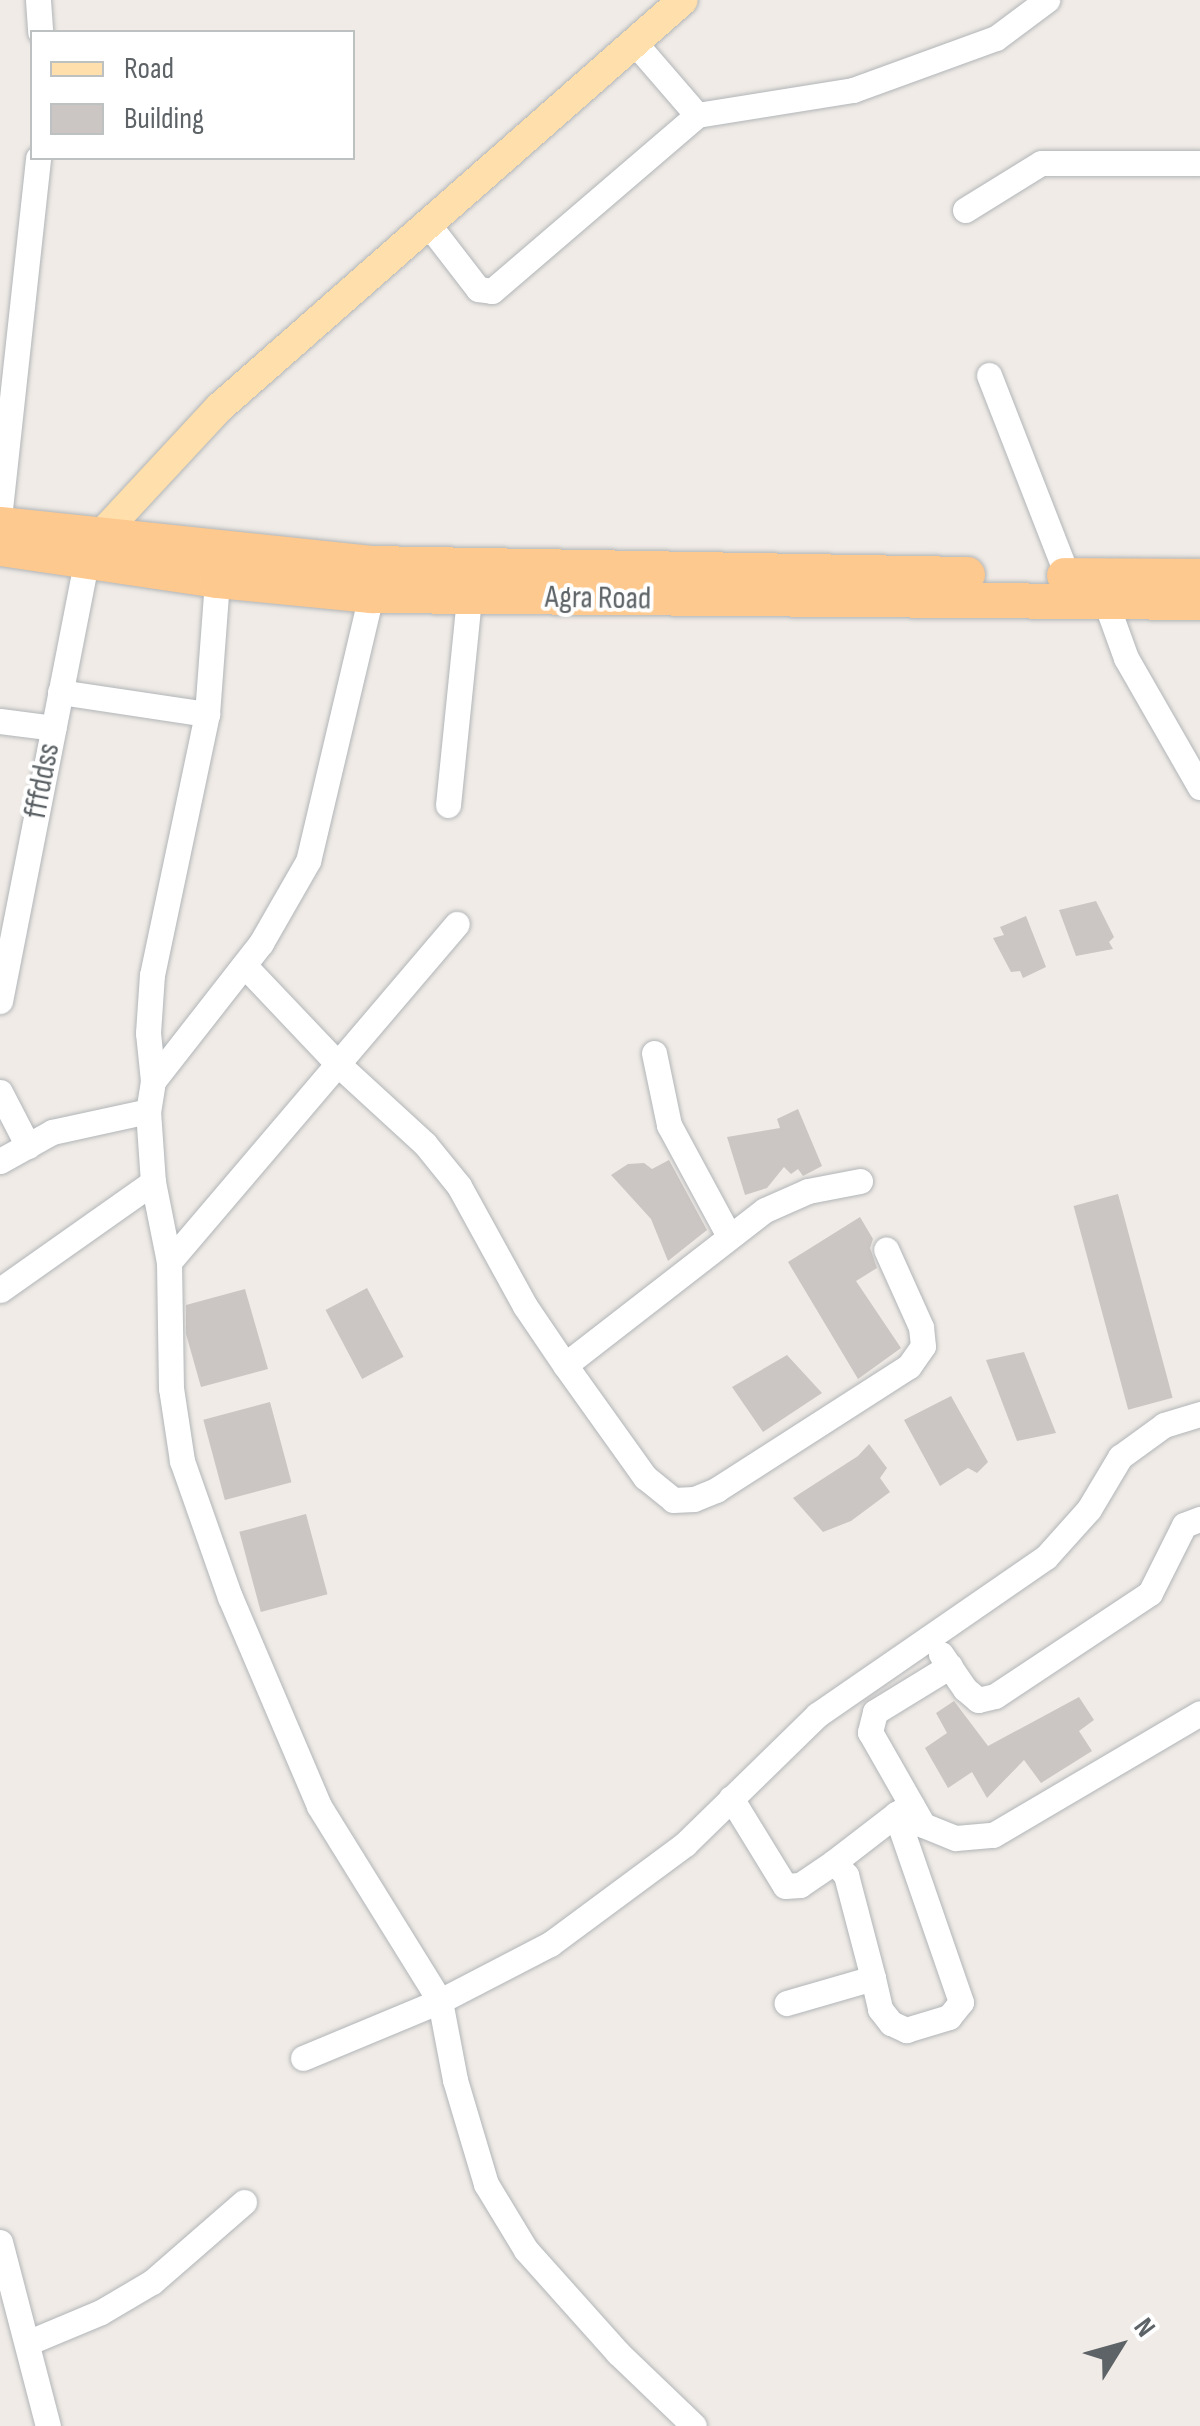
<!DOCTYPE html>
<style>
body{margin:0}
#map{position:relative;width:1200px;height:2426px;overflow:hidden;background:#f0ebe6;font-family:"Sofia Sans Condensed",sans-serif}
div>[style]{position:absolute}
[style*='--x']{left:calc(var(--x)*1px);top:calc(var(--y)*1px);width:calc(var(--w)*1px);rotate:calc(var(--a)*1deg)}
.building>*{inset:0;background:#cbc6c3;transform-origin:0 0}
.roads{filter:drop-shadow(0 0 2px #b1b5b8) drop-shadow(0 0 2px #b1b5b8)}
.minor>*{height:25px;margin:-12.5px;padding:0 12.5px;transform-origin:12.5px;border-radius:12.5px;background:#fff}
.major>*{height:30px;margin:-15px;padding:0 15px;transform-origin:15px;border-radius:15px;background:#ffdfab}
.highway>*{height:35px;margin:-17.5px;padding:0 17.5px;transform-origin:17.5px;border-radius:17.5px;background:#fec98f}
span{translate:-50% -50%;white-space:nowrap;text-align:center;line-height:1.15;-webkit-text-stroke:8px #fff;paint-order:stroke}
.street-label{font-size:32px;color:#5d6366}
.legend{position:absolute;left:30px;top:30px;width:325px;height:130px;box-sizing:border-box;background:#fff;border:2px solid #bec1c2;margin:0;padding:12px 18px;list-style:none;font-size:30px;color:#5d6366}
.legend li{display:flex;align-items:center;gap:20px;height:50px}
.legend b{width:50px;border:2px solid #bec1c2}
.north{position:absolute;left:1070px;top:2296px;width:100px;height:100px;-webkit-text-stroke:8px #fff;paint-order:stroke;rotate:53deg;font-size:28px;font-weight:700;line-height:40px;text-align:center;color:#5d6366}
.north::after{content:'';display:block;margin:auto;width:35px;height:45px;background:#5d6366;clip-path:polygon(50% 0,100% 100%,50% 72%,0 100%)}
</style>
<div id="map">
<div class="building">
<div style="clip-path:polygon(1096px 901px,1114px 937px,1109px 942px,1113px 949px,1076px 956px,1059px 910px)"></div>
<div style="clip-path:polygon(1026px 916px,1046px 967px,1023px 978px,1020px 971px,1011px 972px,993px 938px,1004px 935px,1000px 927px)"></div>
<div style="clip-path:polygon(798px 1109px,822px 1166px,803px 1176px,798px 1169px,791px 1174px,784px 1167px,767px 1188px,745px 1195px,727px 1137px,780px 1128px,777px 1119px)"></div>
<div style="clip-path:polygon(669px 1160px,707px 1230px,668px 1261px,651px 1219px,611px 1175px,628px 1164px,644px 1163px,652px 1169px)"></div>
<div style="left:1118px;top:1194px;width:211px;height:46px;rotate:75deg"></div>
<div style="clip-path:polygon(860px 1217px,873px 1239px,870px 1248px,877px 1268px,856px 1281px,901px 1348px,858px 1379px,788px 1262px)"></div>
<div style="left:367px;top:1288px;width:78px;height:47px;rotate:62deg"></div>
<div style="clip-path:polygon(245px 1289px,268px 1369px,201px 1387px,186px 1334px,186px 1305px)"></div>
<div style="clip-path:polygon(1024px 1352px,1056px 1433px,1017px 1441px,986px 1360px)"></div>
<div style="clip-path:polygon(787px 1355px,822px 1393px,763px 1432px,732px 1387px)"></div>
<div style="clip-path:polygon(951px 1396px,988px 1462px,977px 1473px,968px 1468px,940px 1486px,904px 1420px)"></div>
<div style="left:270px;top:1402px;width:83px;height:69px;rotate:75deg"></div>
<div style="clip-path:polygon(869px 1444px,887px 1468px,880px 1478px,890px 1492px,851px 1521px,823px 1532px,793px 1498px,858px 1456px)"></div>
<div style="left:306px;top:1514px;width:83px;height:69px;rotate:75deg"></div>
<div style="clip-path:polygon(1079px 1697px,1094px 1720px,1079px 1731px,1092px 1751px,1041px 1783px,1024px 1760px,987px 1798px,972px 1772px,948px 1788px,925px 1748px,947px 1733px,936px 1713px,954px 1701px,988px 1746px)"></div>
</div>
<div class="roads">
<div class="minor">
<div style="--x:38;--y:0;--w:32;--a:86"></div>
<div style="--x:634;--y:42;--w:96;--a:49.2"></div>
<div style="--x:697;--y:115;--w:158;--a:-9.1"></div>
<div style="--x:853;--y:90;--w:152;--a:-20"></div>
<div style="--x:996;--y:38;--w:64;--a:-36.7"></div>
<div style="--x:965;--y:210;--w:89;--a:-31.7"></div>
<div style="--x:1041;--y:163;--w:159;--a:0"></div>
<div style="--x:428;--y:224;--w:82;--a:52.4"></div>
<div style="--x:478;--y:289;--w:14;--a:8"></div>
<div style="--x:492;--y:291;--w:270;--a:-40.6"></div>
<div style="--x:989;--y:375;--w:215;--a:68.7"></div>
<div style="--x:0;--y:509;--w:353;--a:-83.8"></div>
<div style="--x:371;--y:578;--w:17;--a:90"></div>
<div style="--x:371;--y:595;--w:273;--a:103.3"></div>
<div style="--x:308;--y:861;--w:95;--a:119.8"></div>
<div style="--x:261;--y:943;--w:175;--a:128"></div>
<div style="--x:153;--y:1081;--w:30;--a:99"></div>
<div style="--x:148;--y:1111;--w:71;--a:86"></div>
<div style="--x:153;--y:1182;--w:82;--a:78.7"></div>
<div style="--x:169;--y:1262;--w:126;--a:89.1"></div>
<div style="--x:171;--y:1388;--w:74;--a:81.4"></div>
<div style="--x:182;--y:1461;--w:144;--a:70.6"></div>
<div style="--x:230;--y:1597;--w:227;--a:66.9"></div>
<div style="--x:319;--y:1806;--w:229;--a:58.2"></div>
<div style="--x:440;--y:2001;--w:80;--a:79.2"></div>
<div style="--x:455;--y:2080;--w:109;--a:73.4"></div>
<div style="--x:486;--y:2184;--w:77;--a:58.8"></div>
<div style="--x:526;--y:2250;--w:138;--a:48.2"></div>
<div style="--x:618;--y:2353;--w:105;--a:43.8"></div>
<div style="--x:1105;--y:600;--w:62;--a:70.1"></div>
<div style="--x:1126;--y:658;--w:149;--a:60.2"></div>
<div style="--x:60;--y:692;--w:149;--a:8.5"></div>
<div style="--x:0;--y:721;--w:54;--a:7.4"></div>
<div style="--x:448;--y:805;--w:209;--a:-84.2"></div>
<div style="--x:244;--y:965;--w:139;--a:46.5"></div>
<div style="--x:340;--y:1066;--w:115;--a:42.5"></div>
<div style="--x:425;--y:1144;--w:54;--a:51"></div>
<div style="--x:459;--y:1186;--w:137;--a:61.2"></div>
<div style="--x:525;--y:1306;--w:71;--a:55.9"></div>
<div style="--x:565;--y:1365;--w:138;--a:54.5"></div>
<div style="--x:645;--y:1477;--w:36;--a:39"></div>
<div style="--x:673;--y:1500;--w:21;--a:-3"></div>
<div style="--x:694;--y:1499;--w:24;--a:-22"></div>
<div style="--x:716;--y:1490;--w:229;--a:-32.7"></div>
<div style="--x:909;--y:1366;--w:24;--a:-55"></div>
<div style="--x:923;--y:1346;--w:19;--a:-96"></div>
<div style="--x:921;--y:1327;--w:85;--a:-114.2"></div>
<div style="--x:0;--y:1001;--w:447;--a:-78.9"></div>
<div style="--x:654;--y:1053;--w:74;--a:78.2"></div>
<div style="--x:669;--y:1125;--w:126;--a:61.6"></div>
<div style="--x:153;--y:1081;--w:48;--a:-95.9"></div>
<div style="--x:148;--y:1033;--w:58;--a:-86.1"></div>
<div style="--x:152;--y:975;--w:267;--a:-78.1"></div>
<div style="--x:207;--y:714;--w:134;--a:-85.7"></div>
<div style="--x:0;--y:1092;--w:61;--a:62.6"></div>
<div style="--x:0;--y:1161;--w:60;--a:-29.1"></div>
<div style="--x:52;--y:1132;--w:98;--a:-12.3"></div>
<div style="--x:169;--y:1262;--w:444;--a:-49.6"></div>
<div style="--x:0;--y:1290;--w:187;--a:-35.2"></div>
<div style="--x:565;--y:1365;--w:253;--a:-37.8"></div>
<div style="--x:765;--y:1210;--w:47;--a:-23.8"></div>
<div style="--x:808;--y:1191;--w:53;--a:-10.9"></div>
<div style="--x:941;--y:1654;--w:42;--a:55.6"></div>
<div style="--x:965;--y:1689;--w:17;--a:40"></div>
<div style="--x:978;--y:1700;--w:17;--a:-13"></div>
<div style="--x:995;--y:1696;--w:186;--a:-33.6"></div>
<div style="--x:1150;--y:1593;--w:76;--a:-63.4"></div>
<div style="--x:1184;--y:1525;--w:17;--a:-21"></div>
<div style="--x:950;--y:1666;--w:88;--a:148.5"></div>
<div style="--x:875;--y:1712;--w:21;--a:104"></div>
<div style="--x:870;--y:1732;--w:107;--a:60.3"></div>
<div style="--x:923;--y:1825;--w:35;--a:22"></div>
<div style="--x:956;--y:1838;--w:37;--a:-5"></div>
<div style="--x:993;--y:1835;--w:240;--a:-30.5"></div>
<div style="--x:731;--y:1798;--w:103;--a:58.5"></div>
<div style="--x:785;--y:1886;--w:15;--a:-4"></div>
<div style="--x:800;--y:1885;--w:41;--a:-34.1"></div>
<div style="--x:834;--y:1862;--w:18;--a:47"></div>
<div style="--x:846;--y:1875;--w:106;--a:75.3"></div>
<div style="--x:873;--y:1978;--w:90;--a:163.8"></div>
<div style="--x:834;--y:1862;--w:78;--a:-37.7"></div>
<div style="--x:873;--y:1978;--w:32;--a:77"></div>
<div style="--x:880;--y:2009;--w:18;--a:52"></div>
<div style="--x:891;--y:2023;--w:17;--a:25"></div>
<div style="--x:906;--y:2030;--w:45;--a:-16.8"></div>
<div style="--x:949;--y:2017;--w:19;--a:-51"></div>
<div style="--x:961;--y:2002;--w:199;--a:-109.1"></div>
<div style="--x:896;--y:1814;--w:18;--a:-29"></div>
<div style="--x:303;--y:2058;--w:148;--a:-22.6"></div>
<div style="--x:440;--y:2001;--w:124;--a:-27.4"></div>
<div style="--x:550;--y:1944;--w:168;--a:-36.5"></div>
<div style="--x:685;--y:1844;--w:185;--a:-44.3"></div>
<div style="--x:817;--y:1715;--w:278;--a:-34.6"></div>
<div style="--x:1046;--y:1557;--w:64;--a:-48.1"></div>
<div style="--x:1089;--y:1509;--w:61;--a:-59.2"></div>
<div style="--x:1120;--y:1457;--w:54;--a:-36"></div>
<div style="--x:1164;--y:1425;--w:38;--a:-17"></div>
<div style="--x:0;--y:2242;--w:190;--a:75.4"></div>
<div style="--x:27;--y:2343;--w:80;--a:-22.7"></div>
<div style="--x:101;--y:2312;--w:59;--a:-30.5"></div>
<div style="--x:152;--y:2282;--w:122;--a:-41"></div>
</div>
<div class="major">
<div style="--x:92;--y:550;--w:16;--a:-60"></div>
<div style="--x:100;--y:536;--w:176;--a:-47.1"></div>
<div style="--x:220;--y:407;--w:616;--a:-41.32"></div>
</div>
<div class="highway">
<div style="--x:0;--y:524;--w:373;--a:6"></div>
<div style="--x:371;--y:563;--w:596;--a:1.06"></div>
<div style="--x:0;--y:548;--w:219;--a:8.4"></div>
<div style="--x:217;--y:580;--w:155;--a:5.6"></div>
<div style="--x:371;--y:595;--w:829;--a:0.48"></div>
<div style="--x:1064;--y:575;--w:136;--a:0.4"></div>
</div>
</div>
<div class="street-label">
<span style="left:598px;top:599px;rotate:1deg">Agra Road</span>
<span style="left:43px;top:781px;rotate:-79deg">fffddss</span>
</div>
<ul class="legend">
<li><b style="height:12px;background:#ffdfab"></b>Road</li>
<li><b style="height:28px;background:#cbc6c3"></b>Building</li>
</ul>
<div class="north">N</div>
</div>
